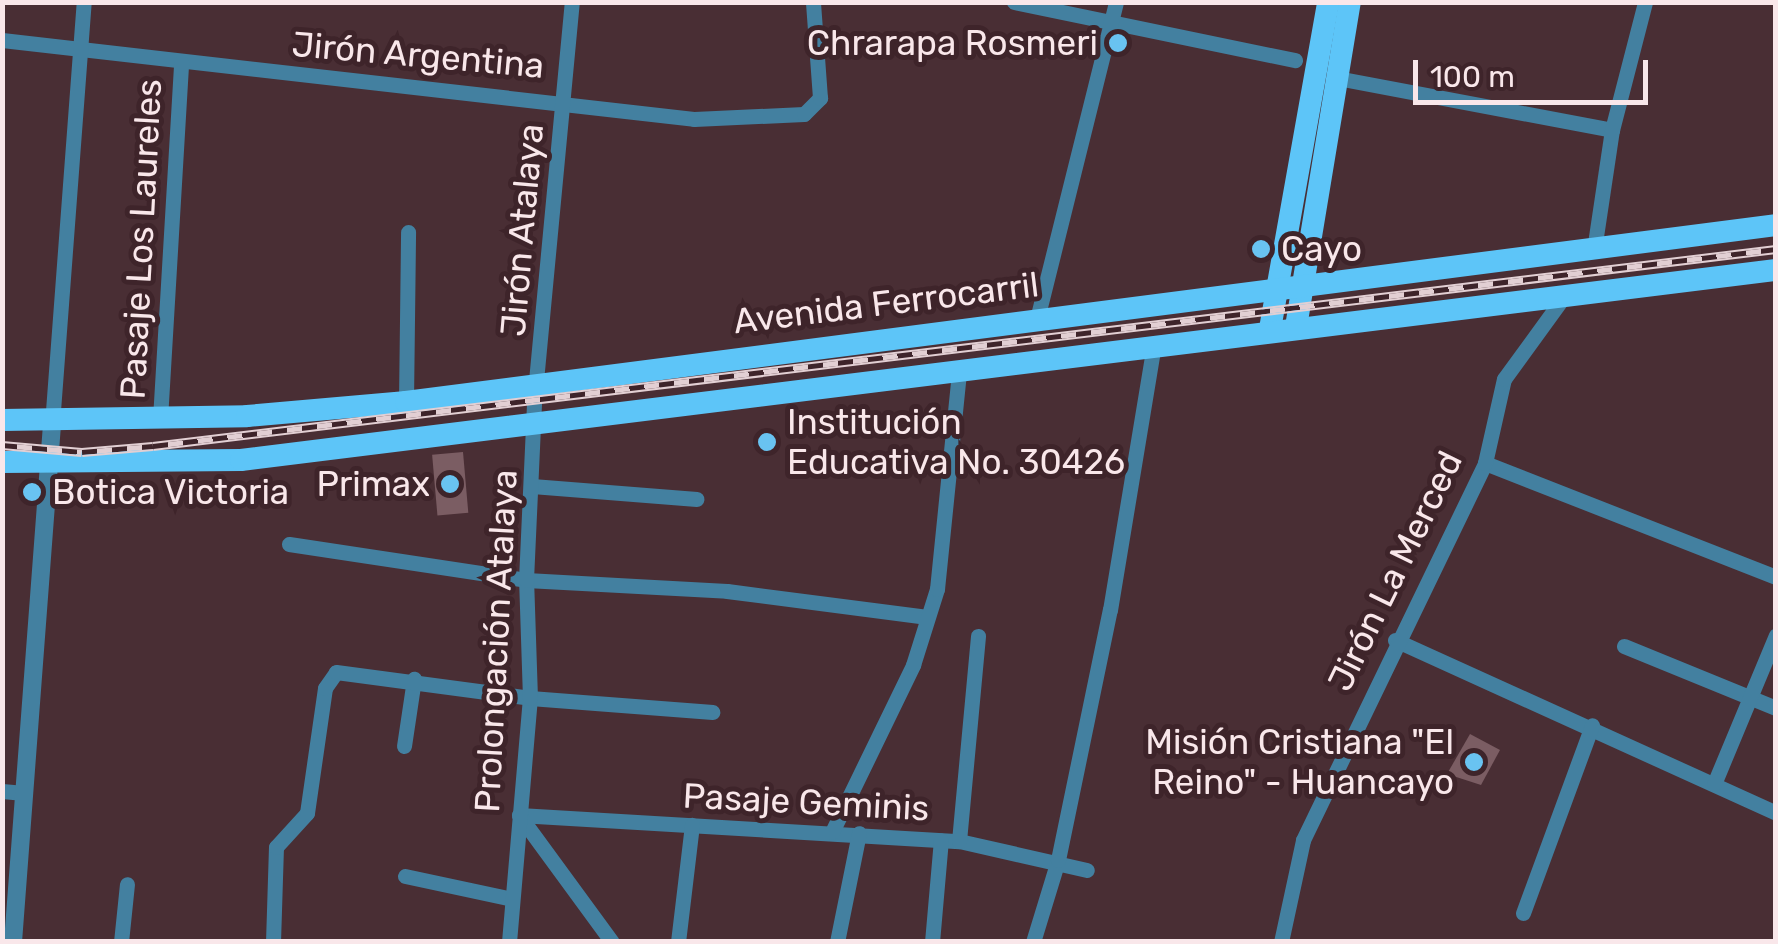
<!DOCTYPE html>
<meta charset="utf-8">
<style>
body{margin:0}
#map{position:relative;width:1778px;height:944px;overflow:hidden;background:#492e34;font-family:Rubik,sans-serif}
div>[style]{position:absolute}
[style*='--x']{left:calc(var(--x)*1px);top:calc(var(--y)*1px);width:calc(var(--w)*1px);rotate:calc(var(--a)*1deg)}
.building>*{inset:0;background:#7b5d63;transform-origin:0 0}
.minor>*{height:15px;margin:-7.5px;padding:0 7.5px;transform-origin:7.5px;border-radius:7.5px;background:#4380a0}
.tertiary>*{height:18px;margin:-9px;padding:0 9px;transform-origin:9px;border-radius:9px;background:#4380a0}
.primary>*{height:22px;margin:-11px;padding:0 11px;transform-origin:11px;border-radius:11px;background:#5dc5f8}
.rail>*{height:9px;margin-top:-4.5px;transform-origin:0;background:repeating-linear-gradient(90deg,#3e242a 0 15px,#e2cfd3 0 30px);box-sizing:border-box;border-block:2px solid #e2cfd3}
.dots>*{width:28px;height:28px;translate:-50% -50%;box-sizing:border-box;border:5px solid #3e242a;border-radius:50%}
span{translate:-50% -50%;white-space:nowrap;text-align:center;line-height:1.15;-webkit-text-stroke:10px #3e242a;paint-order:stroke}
.poi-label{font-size:35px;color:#f9e7ea}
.right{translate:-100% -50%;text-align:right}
.left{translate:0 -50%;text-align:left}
.street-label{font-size:35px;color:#f9e7ea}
.frame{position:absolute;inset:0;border:5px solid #f9e7ea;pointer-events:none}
.scale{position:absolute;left:1413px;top:60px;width:235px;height:45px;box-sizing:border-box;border:5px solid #f9e7ea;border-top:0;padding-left:12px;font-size:30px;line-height:35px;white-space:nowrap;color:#f9e7ea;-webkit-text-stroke:8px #3e242a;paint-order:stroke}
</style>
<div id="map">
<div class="building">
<div style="left:463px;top:452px;width:61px;height:31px;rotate:85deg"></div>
<div style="clip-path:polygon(1470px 734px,1500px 750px,1481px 785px,1447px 774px)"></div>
</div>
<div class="minor">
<div style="--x:1014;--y:2;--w:287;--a:11.7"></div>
<div style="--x:2;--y:40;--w:696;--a:6.51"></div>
<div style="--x:694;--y:119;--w:110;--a:-2.6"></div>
<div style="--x:804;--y:114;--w:23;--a:-45"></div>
<div style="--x:820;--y:98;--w:96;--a:-94.2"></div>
<div style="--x:1337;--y:78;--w:280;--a:10.7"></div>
<div style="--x:1594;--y:250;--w:121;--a:-81.5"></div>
<div style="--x:1612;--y:130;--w:132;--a:-75.5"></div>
<div style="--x:1037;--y:319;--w:327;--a:-76"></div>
<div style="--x:406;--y:402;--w:170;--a:-89.3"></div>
<div style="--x:160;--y:419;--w:357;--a:-86.6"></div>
<div style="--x:52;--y:424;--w:423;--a:-85.7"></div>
<div style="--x:1485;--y:463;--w:313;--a:21.4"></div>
<div style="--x:532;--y:486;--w:165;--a:4.5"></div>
<div style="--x:289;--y:544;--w:240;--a:8.6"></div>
<div style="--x:526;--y:580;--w:201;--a:3.1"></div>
<div style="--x:727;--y:591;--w:202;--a:7.4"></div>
<div style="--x:1395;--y:640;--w:418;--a:24.4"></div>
<div style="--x:1624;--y:646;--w:164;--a:22.2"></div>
<div style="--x:404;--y:746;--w:68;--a:-81.5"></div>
<div style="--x:1714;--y:784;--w:161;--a:-67.4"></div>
<div style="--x:2;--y:791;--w:22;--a:5"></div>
<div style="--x:519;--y:815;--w:441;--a:3.4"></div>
<div style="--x:959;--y:841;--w:131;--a:12.8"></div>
<div style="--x:519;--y:815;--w:157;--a:53.8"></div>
<div style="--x:832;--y:832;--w:186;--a:-64.1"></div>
<div style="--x:913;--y:665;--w:80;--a:-72.5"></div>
<div style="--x:937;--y:589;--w:217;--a:-84.2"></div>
<div style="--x:959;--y:841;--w:206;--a:-84.7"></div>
<div style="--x:405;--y:876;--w:109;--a:12.1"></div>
<div style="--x:1523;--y:913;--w:200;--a:-69.8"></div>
<div style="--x:121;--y:942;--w:58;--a:-84.1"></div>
<div style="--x:273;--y:942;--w:95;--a:-88.2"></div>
<div style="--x:276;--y:847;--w:46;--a:-47.6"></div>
<div style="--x:307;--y:813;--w:126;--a:-81.8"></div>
<div style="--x:325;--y:688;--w:19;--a:-55"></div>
<div style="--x:336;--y:672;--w:196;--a:7.6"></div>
<div style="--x:530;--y:698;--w:183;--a:4.4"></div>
<div style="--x:509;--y:942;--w:245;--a:-85.1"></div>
<div style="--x:530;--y:698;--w:118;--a:-91.9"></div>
<div style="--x:526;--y:580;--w:178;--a:-87.4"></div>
<div style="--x:534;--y:402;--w:402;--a:-84.6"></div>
<div style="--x:678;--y:942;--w:118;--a:-83.2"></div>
<div style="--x:837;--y:942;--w:111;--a:-78.6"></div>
<div style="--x:932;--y:942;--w:102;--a:-85"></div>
<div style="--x:1033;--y:942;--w:86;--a:-73"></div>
<div style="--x:1058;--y:860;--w:255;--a:-78.3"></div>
<div style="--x:1110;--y:610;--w:269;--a:-80.6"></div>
<div style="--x:1281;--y:942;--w:104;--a:-77.8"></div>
<div style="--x:1303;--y:840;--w:419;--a:-64.2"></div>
<div style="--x:1485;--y:463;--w:86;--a:-77.3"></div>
<div style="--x:1504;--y:379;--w:104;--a:-54"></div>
</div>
<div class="tertiary">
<div style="--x:13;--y:942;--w:519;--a:-85.69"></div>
</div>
<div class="primary">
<div style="--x:1296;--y:327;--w:329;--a:-80.6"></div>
<div style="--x:1270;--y:329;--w:332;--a:-79.9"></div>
<div style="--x:2;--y:420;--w:245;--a:-0.9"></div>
<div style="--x:247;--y:416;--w:160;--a:-5"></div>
<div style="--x:406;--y:402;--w:1381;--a:-7.36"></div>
<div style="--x:2;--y:462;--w:239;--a:-0.5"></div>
<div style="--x:241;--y:460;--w:1547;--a:-7.06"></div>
</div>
<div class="rail">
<div style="--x:2;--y:445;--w:80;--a:5"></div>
<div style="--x:82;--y:452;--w:71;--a:-4.8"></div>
<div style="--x:153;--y:446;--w:1635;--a:-6.92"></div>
</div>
<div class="dots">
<div style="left:1118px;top:43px;background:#69c3f1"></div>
<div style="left:1261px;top:249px;background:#69c3f1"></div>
<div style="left:767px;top:442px;background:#69c3f1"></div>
<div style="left:450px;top:484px;background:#69c3f1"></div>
<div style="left:32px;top:492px;background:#69c3f1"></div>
<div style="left:1474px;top:762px;background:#69c3f1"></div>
</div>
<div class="poi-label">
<span class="right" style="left:1098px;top:43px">Chrarapa Rosmeri</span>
<span class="left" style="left:1281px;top:249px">Cayo</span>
<span class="left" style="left:787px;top:442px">Institución<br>Educativa No. 30426</span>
<span class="right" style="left:430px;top:484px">Primax</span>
<span class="left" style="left:52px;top:492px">Botica Victoria</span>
<span class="right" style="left:1454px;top:762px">Misión Cristiana "El<br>Reino" - Huancayo</span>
</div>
<div class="street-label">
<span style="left:418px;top:55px;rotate:5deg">Jirón Argentina</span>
<span style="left:522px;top:230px;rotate:-85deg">Jirón Atalaya</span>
<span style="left:141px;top:239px;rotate:-87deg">Pasaje Los Laureles</span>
<span style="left:886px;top:303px;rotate:-7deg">Avenida Ferrocarril</span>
<span style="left:1395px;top:571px;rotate:-64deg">Jirón La Merced</span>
<span style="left:496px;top:641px;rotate:-87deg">Prolongación Atalaya</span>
<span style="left:806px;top:802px;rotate:3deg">Pasaje Geminis</span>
</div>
<div class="frame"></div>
<div class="scale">100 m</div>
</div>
